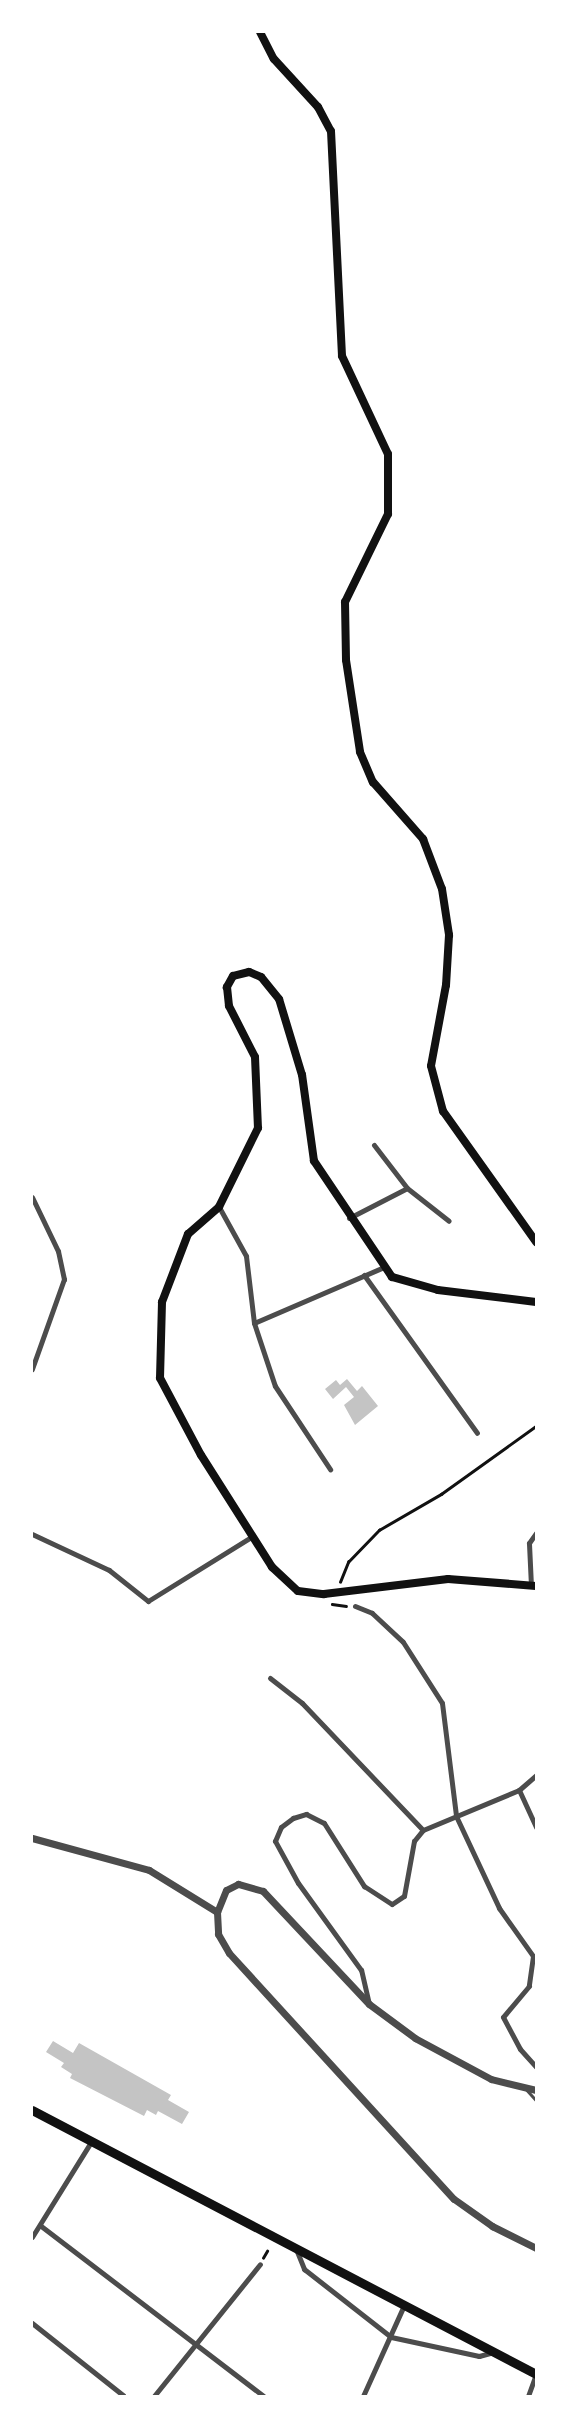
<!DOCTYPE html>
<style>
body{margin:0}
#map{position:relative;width:568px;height:2428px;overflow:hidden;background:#fff;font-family:"Fira Sans Condensed",sans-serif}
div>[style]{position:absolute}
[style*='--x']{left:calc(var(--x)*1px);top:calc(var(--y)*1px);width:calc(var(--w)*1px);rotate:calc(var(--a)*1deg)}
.building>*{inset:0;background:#c4c4c4}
.path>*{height:2.5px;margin:-1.25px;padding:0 1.25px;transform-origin:1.25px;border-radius:1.25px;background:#111}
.service>*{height:2.5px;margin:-1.25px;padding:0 1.25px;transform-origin:1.25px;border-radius:1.25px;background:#4c4c4c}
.minor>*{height:5px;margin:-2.5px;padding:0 2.5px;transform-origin:2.5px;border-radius:2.5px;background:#4c4c4c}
.tertiary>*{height:7px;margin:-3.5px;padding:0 3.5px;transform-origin:3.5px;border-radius:3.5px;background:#4c4c4c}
.secondary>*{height:8px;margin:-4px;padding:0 4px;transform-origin:4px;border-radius:4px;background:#111}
.primary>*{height:9px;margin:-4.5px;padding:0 4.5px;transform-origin:4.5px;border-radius:4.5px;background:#111}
span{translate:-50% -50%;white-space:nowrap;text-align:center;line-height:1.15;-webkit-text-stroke:5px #fff;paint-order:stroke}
.frame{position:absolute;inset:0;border:33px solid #fff;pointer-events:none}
</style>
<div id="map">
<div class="building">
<div style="clip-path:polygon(347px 1379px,357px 1391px,362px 1386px,378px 1406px,355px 1425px,344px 1405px,354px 1397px,346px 1387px,333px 1399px,325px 1389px,336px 1380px,340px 1385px)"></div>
<div style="clip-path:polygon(53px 2041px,73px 2053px,79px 2043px,171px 2095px,168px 2100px,189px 2112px,182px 2124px,158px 2111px,156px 2115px,147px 2110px,144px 2116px,70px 2078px,72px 2074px,61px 2067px,64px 2063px,46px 2052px)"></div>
</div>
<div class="path">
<div style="--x:340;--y:1582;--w:22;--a:-68"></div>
<div style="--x:348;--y:1562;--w:45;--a:-45.9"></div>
<div style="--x:379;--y:1530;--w:72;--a:-30.1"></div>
<div style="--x:441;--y:1494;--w:117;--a:-35.6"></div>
<div style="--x:332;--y:1604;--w:14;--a:8"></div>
<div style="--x:263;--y:2258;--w:8;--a:-60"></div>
</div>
<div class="service">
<div style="--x:527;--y:2090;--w:13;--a:48"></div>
</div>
<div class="minor">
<div style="--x:374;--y:1145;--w:54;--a:52.5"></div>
<div style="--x:407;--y:1188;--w:53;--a:38.2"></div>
<div style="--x:32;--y:1197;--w:60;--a:64.3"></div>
<div style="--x:58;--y:1251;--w:29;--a:78"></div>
<div style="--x:64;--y:1279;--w:96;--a:109.6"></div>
<div style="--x:219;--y:1207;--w:56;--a:61.1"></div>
<div style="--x:246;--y:1256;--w:67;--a:83.2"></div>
<div style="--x:254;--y:1323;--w:66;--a:71.6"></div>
<div style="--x:275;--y:1386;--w:100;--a:56.5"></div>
<div style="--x:349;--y:1218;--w:65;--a:-27.3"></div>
<div style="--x:364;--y:1275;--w:194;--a:54.4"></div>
<div style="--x:254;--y:1323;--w:142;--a:-23.3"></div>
<div style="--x:32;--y:1534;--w:85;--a:25.1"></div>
<div style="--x:109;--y:1570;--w:50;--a:38.5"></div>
<div style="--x:148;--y:1601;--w:123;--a:-31.8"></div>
<div style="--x:531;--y:1586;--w:43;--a:-92.7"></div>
<div style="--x:529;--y:1543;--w:12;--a:-55"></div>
<div style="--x:355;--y:1606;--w:18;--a:22"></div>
<div style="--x:372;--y:1613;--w:42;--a:43.1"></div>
<div style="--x:403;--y:1642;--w:72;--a:57.4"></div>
<div style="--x:442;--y:1703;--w:114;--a:82.9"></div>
<div style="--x:456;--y:1816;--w:102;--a:64.9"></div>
<div style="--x:499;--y:1908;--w:59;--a:54.7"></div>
<div style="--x:533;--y:1956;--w:30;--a:98"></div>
<div style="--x:529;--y:1986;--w:40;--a:130"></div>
<div style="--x:503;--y:2017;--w:36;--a:62"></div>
<div style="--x:520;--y:2049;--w:24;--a:48"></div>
<div style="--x:270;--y:1678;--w:41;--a:38"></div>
<div style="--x:302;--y:1703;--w:175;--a:46.4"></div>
<div style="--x:423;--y:1830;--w:104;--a:-22.6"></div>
<div style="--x:519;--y:1790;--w:23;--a:-41"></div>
<div style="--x:519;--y:1790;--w:41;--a:65.3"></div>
<div style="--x:369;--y:2004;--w:35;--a:-103"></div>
<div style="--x:361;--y:1970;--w:107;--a:-125.9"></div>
<div style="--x:298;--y:1883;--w:48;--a:-118.7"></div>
<div style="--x:275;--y:1841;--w:15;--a:-67"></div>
<div style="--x:281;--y:1827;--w:15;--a:-37"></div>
<div style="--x:293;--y:1818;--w:14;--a:-17"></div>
<div style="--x:306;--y:1814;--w:20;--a:27"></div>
<div style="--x:324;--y:1823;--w:75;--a:57.6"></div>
<div style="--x:364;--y:1886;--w:33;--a:33"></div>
<div style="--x:392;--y:1904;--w:14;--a:-34"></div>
<div style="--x:404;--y:1896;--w:56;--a:-79.7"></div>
<div style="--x:414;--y:1841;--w:14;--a:-51"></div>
<div style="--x:41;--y:2226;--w:280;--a:37.4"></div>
<div style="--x:32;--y:2237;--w:112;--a:-58.2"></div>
<div style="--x:296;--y:2249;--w:22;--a:68"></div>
<div style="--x:304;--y:2269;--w:110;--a:38"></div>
<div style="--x:391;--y:2337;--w:90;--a:12.2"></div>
<div style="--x:479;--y:2356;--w:16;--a:-15"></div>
<div style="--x:32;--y:2323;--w:117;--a:38.4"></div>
<div style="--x:154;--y:2396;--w:169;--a:-51.2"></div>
<div style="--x:363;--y:2396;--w:100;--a:-65.7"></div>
<div style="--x:528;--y:2396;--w:23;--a:-70"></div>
</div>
<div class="tertiary">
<div style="--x:32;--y:1838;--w:121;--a:15.3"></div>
<div style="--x:149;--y:1870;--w:80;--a:31.7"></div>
<div style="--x:536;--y:2090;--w:46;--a:-166.3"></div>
<div style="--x:491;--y:2079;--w:86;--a:-151.7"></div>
<div style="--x:415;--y:2038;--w:57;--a:-143.5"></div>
<div style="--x:369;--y:2004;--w:155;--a:-133.2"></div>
<div style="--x:263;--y:1891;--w:26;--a:-164"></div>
<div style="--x:238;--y:1884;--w:13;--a:153"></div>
<div style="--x:226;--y:1890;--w:24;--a:112"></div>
<div style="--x:217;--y:1912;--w:22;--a:87"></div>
<div style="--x:218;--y:1934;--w:22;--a:60"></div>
<div style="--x:229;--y:1953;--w:333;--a:47.6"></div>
<div style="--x:454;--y:2199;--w:47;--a:35.4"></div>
<div style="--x:492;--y:2226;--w:49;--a:26.6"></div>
</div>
<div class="secondary">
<div style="--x:260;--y:32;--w:30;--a:63"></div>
<div style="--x:274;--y:59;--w:65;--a:47.5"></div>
<div style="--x:318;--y:107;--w:27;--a:62"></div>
<div style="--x:331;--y:131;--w:225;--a:87.2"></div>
<div style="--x:342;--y:356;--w:108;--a:64.9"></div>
<div style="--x:388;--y:454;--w:60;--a:90"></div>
<div style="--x:388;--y:514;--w:98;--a:116"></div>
<div style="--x:345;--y:602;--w:58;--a:89"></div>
<div style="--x:346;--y:660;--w:93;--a:81.3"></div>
<div style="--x:360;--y:752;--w:33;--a:67"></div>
<div style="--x:373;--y:782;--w:76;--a:48.7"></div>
<div style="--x:423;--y:839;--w:53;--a:69.2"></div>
<div style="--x:442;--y:889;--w:47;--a:81.3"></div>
<div style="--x:449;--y:935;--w:50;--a:93.4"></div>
<div style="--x:446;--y:985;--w:82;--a:100.5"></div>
<div style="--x:431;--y:1066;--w:47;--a:75.1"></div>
<div style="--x:443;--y:1111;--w:161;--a:54.6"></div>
<div style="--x:536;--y:1302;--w:99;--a:-173"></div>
<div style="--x:438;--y:1290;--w:48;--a:-164.2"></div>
<div style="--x:392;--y:1277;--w:140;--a:-123.9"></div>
<div style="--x:314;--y:1161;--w:87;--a:-97.9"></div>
<div style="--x:302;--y:1075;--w:79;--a:-106.8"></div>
<div style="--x:279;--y:999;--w:28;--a:-129"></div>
<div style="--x:261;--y:977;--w:13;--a:-157"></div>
<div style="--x:249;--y:972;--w:16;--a:166"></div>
<div style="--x:233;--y:976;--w:13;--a:119"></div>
<div style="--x:227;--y:987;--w:19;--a:84"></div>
<div style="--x:229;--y:1006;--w:57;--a:63"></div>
<div style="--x:255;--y:1057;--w:71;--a:87.6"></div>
<div style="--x:258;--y:1128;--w:88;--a:116.3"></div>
<div style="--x:219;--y:1207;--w:41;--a:138.9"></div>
<div style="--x:188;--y:1234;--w:73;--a:110.9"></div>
<div style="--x:162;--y:1302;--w:76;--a:91.5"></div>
<div style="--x:160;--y:1378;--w:87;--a:62"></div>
<div style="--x:201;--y:1455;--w:133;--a:57.6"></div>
<div style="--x:272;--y:1567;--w:35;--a:43"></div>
<div style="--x:298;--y:1591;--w:26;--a:7"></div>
<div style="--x:324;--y:1594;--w:125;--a:-6.9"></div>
<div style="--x:448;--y:1579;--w:88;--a:4.5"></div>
</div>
<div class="primary">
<div style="--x:32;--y:2110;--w:569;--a:27.65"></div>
</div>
<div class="frame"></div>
</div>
